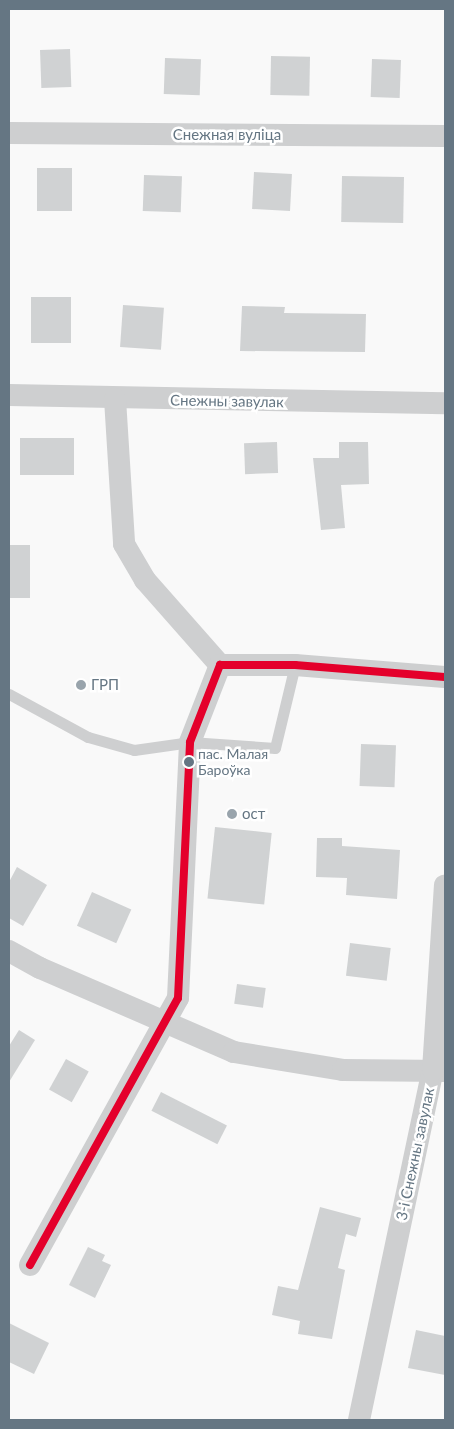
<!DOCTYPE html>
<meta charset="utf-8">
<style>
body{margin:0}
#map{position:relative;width:454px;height:1429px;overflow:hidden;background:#f9f9f9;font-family:Lato,sans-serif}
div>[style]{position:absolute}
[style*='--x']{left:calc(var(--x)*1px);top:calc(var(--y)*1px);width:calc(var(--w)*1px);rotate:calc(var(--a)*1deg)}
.building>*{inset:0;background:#d0d2d3;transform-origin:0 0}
.service>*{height:11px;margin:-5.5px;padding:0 5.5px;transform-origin:5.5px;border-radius:5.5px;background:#cecfd0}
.minor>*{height:22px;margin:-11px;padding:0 11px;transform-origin:11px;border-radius:11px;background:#cecfd0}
.bus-1>*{height:8px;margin:-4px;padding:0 4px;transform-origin:4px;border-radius:4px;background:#e4002b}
.dots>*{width:14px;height:14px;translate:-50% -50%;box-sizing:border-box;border:2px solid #fff;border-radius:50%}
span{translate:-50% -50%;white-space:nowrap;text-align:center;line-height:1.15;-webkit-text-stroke:5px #fff;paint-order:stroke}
.bus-label{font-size:14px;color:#657683}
.left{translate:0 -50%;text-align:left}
.street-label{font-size:15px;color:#657683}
.poi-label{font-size:15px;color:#657683}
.frame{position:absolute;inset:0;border:10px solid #657683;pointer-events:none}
</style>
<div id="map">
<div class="building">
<div style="left:70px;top:49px;width:38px;height:30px;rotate:88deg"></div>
<div style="left:271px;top:56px;width:39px;height:39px;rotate:1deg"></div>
<div style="left:165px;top:58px;width:36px;height:36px;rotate:2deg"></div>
<div style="left:372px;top:59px;width:29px;height:38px;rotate:2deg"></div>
<div style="left:37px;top:168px;width:35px;height:43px"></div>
<div style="left:254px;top:172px;width:38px;height:37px;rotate:3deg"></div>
<div style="left:144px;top:175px;width:38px;height:36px;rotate:2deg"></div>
<div style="left:342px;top:176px;width:62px;height:46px;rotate:1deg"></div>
<div style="left:31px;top:297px;width:40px;height:46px"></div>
<div style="left:123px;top:305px;width:41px;height:42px;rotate:4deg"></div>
<div style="clip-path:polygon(242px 306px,285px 307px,284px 313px,366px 314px,365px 352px,240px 351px)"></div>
<div style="left:20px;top:438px;width:54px;height:37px"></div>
<div style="left:277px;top:442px;width:31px;height:33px;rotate:88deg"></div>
<div style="clip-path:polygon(339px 442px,368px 442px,369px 484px,341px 485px,345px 528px,321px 530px,313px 458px,339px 458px)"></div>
<div style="left:9px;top:545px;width:21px;height:53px"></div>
<div style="left:361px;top:744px;width:35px;height:42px;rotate:2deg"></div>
<div style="left:215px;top:827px;width:57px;height:72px;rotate:6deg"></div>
<div style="clip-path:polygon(317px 838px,342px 838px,342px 846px,400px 850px,397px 899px,346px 895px,347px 878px,316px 877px)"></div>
<div style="clip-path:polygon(17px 867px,47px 885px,23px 926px,9px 918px,9px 882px)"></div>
<div style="left:92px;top:892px;width:43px;height:37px;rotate:24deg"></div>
<div style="left:350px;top:943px;width:41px;height:33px;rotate:7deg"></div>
<div style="left:237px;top:984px;width:29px;height:20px;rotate:8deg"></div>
<div style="clip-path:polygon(19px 1030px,35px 1040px,9px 1082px,9px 1046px)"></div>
<div style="left:66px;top:1059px;width:26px;height:35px;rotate:29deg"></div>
<div style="left:161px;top:1092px;width:74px;height:21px;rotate:27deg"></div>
<div style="clip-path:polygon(320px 1207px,361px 1218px,356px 1237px,346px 1234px,338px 1268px,345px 1270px,332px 1339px,298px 1334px,300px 1321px,272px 1315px,278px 1286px,298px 1290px)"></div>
<div style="clip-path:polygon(88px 1247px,105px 1255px,102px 1261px,111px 1265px,95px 1298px,69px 1285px)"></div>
<div style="clip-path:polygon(9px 1323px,49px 1343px,34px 1374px,9px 1362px)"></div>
<div style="clip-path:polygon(416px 1330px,445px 1336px,445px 1375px,408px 1368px)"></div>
</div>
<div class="service">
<div style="--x:9;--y:694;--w:90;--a:28.6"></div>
<div style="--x:88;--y:737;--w:48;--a:15.8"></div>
<div style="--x:134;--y:750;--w:57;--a:-8.1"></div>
<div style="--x:190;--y:742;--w:85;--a:4"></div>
<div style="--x:275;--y:748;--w:85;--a:-76.5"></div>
</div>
<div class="minor">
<div style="--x:9;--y:133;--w:436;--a:0.4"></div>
<div style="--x:9;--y:395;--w:436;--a:1.1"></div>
<div style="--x:115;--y:399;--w:145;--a:86.4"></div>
<div style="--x:124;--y:544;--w:42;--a:59.7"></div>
<div style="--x:145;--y:580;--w:113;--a:48.6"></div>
<div style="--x:9;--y:951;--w:35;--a:29"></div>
<div style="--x:40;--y:968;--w:211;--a:23.4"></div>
<div style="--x:234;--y:1052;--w:110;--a:9.4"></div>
<div style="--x:343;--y:1070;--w:102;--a:0.6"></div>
<div style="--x:30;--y:1265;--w:305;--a:-61"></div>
<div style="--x:178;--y:998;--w:256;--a:-87.3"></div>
<div style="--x:190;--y:742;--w:83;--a:-68.7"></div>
<div style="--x:220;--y:665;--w:75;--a:0"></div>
<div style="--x:295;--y:665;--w:150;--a:4.6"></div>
<div style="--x:359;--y:1420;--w:358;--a:-78.1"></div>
<div style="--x:433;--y:1070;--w:185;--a:-86.3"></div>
</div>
<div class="bus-1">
<div style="--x:30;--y:1265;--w:305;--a:-61"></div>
<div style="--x:178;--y:998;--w:256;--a:-87.3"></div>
<div style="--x:190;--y:742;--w:83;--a:-68.7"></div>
<div style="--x:220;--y:665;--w:75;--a:0"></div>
<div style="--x:295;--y:665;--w:150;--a:4.6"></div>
</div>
<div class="dots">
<div style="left:81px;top:685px;background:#99a4ac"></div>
<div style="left:189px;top:762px;background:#657683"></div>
<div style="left:232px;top:814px;background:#99a4ac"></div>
</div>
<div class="bus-label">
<span class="left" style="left:198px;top:762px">пас. Малая<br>Бароўка</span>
</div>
<div class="street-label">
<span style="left:227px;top:135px">Снежная вуліца</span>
<span style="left:227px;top:401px;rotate:1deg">Снежны завулак</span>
<span style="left:415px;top:1154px;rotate:-78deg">3-і Снежны завулак</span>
</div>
<div class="poi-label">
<span class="left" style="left:91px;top:685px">ГРП</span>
<span class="left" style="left:242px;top:814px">ост</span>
</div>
<div class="frame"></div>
</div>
